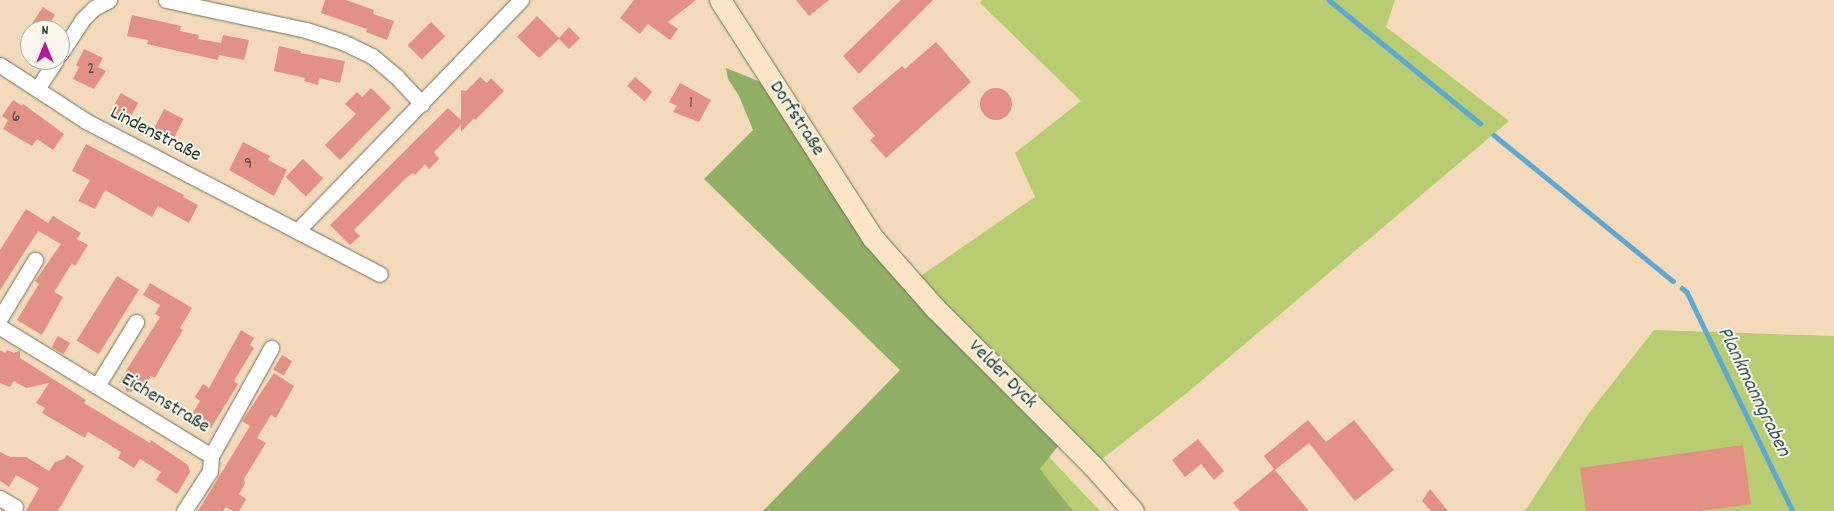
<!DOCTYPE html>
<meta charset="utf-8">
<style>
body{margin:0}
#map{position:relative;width:1834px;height:511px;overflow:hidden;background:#f3daba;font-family:Dekko,sans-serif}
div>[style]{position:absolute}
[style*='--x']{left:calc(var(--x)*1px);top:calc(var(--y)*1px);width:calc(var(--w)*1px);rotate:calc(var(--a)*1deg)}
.green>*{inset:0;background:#b8cd71}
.forest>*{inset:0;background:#92b063}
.stream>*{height:4.5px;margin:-2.25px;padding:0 2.25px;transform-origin:2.25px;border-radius:2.25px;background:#5baad5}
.building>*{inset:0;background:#e39184;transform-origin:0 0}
.round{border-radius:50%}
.roads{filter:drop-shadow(0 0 1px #697463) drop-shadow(0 0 1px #697463)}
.street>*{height:15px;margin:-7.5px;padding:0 7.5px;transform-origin:7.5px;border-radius:7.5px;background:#fff}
.secondary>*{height:21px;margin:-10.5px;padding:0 10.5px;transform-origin:10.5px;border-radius:10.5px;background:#fce5c4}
span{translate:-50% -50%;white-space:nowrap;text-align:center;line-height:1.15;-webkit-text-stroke:4px #fbf7ec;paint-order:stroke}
.number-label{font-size:18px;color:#505248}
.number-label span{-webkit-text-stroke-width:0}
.street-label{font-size:20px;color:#1f3d34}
.water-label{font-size:21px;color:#315e64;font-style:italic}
.north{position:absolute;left:20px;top:20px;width:50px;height:50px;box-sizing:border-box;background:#fbf7ec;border:1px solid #a3ada2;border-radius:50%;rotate:0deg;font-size:14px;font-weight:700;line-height:20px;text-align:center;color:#1f3d34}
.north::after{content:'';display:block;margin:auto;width:18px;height:22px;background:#b5179e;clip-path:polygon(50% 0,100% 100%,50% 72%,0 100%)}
</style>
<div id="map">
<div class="green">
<div style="clip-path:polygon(982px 0,1395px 0,1386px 27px,1509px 121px,1188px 392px,1093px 466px,919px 277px,1035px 197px,1015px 153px,1081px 101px,980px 3px)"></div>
<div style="clip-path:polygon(1654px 330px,1834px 336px,1834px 511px,1525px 511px,1589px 413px)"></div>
<div style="clip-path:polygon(1049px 457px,1100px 511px,1073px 511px,1040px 469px)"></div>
</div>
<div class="forest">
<div style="clip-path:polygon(726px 68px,786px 92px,878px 231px,1066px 436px,1040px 469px,1073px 511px,763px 511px,900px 370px,704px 179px,753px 130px,739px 96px,728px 79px)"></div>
</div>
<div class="stream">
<div style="--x:1329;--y:0;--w:195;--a:39.2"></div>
<div style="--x:1494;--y:135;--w:231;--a:39.2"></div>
<div style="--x:1682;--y:288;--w:6;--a:39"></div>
<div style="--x:1687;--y:292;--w:243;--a:64.2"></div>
</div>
<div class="building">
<div style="clip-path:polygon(325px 0,346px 0,374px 10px,373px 14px,394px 21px,387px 40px,366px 32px,367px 29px,321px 13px)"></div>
<div style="clip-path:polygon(634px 0,696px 0,668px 22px,678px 29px,670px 40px,648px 24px,640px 34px,620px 18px)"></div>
<div style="clip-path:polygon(796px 0,829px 0,809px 16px)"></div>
<div style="clip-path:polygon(901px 0,933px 0,859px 74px,843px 56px)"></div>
<div style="clip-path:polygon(43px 7px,55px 15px,45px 30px,28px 30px)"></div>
<div style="clip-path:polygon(132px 15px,181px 26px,180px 31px,199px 35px,198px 39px,221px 43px,223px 35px,249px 40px,244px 60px,219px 55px,218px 60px,147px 44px,148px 40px,127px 36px)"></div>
<div style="clip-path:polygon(537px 16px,559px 38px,569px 27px,580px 38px,569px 49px,559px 39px,539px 58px,517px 37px)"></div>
<div style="left:431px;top:22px;width:20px;height:33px;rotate:45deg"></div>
<div style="clip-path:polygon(936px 42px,971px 82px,886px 158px,870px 140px,875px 136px,852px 108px,902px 66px,905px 69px)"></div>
<div style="clip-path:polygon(279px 46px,301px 51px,300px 53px,345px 61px,340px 83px,319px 78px,318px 85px,304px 81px,305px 78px,274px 71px)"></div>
<div style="clip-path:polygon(84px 49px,103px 58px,98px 67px,106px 71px,94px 89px,73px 79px,79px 67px,76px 65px)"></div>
<div style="clip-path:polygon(480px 77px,487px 83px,491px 78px,504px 91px,475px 120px,474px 118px,461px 132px,461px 125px,434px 152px,439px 159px,429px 169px,425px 164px,415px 175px,413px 173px,406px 178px,354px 230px,360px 236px,350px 245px,330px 225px,448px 108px,461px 120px,461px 90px,466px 91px)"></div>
<div style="left:635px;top:77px;width:23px;height:12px;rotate:41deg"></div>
<div style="clip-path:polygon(680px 83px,711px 100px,699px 122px,673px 112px,677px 106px,669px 102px)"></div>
<div style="clip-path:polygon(371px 88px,391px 108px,340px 160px,325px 145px,356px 114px,345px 104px,357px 92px,362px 97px)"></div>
<div class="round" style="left:980px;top:88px;width:32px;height:32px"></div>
<div style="left:121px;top:93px;width:20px;height:21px;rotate:30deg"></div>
<div style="clip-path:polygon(13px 100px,22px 106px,23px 104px,64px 134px,53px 150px,37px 139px,32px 146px,3px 129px,8px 120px,2px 116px)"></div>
<div style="left:164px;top:109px;width:22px;height:27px;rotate:27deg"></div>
<div style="clip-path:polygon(243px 142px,270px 156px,268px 160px,287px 170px,274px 196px,229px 170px)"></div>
<div style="clip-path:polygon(86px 144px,184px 195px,183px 197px,198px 205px,189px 223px,158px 206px,152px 217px,105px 190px,95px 209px,78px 201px,90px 180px,72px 171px)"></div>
<div style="left:303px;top:159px;width:28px;height:25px;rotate:44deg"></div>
<div style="clip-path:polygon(26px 209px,48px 223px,53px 216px,81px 233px,77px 239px,88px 245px,75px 266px,72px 263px,54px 292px,63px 297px,42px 335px,17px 320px,39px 284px,35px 281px,61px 244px,38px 231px,0 290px,0 250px)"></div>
<div style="left:117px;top:276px;width:26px;height:76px;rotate:32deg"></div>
<div style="clip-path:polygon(150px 283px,192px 308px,180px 328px,183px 330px,161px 367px,155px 378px,151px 376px,140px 394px,134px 391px,127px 392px,125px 386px,119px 382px,160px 317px,155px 314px,160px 305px,143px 295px)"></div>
<div style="clip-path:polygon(241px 330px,254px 338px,250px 345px,254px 348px,234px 381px,238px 384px,211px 428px,206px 425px,201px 426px,199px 421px,191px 416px,200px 401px,195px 397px,203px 384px,209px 388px)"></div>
<div style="left:58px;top:336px;width:14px;height:13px;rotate:30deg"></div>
<div style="clip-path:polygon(0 350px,5px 353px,7px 350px,14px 353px,20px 350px,20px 358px,86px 400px,84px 403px,150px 443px,151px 440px,188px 465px,190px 472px,177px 494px,156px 480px,161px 472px,140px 459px,134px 468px,118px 458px,121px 452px,105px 442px,88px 432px,85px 438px,42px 413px,45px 408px,36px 403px,49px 383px,26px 388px,14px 381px,10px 387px,0 383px)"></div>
<div style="left:282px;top:355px;width:12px;height:17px;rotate:31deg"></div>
<div style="clip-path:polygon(274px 373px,294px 386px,276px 418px,271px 415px,257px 438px,266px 443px,244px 479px,245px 484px,239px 494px,246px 499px,239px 511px,233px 511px,226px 507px,223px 511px,198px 511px,250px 426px,242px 421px)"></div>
<div style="clip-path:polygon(1308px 420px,1326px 442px,1354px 420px,1394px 470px,1355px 501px,1309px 443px,1275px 470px,1309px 511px,1240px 511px,1233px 503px,1274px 469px,1264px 456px)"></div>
<div style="clip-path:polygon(1198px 439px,1224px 471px,1214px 480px,1201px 464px,1185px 477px,1172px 460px)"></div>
<div style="clip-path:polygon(1743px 445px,1751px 504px,1700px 511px,1586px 511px,1580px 468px)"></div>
<div style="clip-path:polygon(0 452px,10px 457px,26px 457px,49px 471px,55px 462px,64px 459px,67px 455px,84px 466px,58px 511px,26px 511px,39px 488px,16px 475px,9px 487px,0 481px)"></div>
<div style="clip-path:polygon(1430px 489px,1448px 511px,1431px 511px,1422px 501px)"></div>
</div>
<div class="roads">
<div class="street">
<div style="--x:166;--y:0;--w:143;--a:12.1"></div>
<div style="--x:306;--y:30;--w:39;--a:18"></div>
<div style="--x:343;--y:42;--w:32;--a:26"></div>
<div style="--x:372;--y:56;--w:31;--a:40"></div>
<div style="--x:396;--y:76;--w:38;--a:47"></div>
<div style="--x:60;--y:54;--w:42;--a:-56.7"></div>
<div style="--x:83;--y:19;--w:16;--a:-45"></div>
<div style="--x:94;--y:8;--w:17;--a:-28"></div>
<div style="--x:0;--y:65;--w:103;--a:33.1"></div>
<div style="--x:86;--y:121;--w:331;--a:27.5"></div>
<div style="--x:37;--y:89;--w:35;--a:-57"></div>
<div style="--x:297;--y:231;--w:322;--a:-45.9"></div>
<div style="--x:0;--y:318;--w:68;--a:-58.9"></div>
<div style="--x:0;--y:327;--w:247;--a:31.4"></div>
<div style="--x:211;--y:456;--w:15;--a:94"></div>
<div style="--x:210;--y:471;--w:48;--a:123"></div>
<div style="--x:97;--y:386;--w:75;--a:-58.6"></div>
<div style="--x:211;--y:456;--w:124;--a:-60.9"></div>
<div style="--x:0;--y:498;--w:17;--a:31"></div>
<div style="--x:15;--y:507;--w:5;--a:127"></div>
</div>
<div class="secondary">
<div style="--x:720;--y:0;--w:283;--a:57.3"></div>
<div style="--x:873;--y:238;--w:94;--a:48.5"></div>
<div style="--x:935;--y:308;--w:223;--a:45"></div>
<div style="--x:1093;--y:466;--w:60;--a:48.4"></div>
</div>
</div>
<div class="number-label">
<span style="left:91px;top:70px">2</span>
<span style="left:691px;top:104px">1</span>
<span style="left:16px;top:118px">6</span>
<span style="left:248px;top:165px">9</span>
</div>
<div class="street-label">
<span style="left:796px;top:119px;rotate:57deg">Dorfstraße</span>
<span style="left:155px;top:135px;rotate:27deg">Lindenstraße</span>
<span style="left:1002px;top:375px;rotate:45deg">Velder Dyck</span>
<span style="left:165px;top:404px;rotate:31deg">Eichenstraße</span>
</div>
<div class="water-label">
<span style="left:1753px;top:392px;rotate:64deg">Plankmanngraben</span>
</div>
<div class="north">N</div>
</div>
